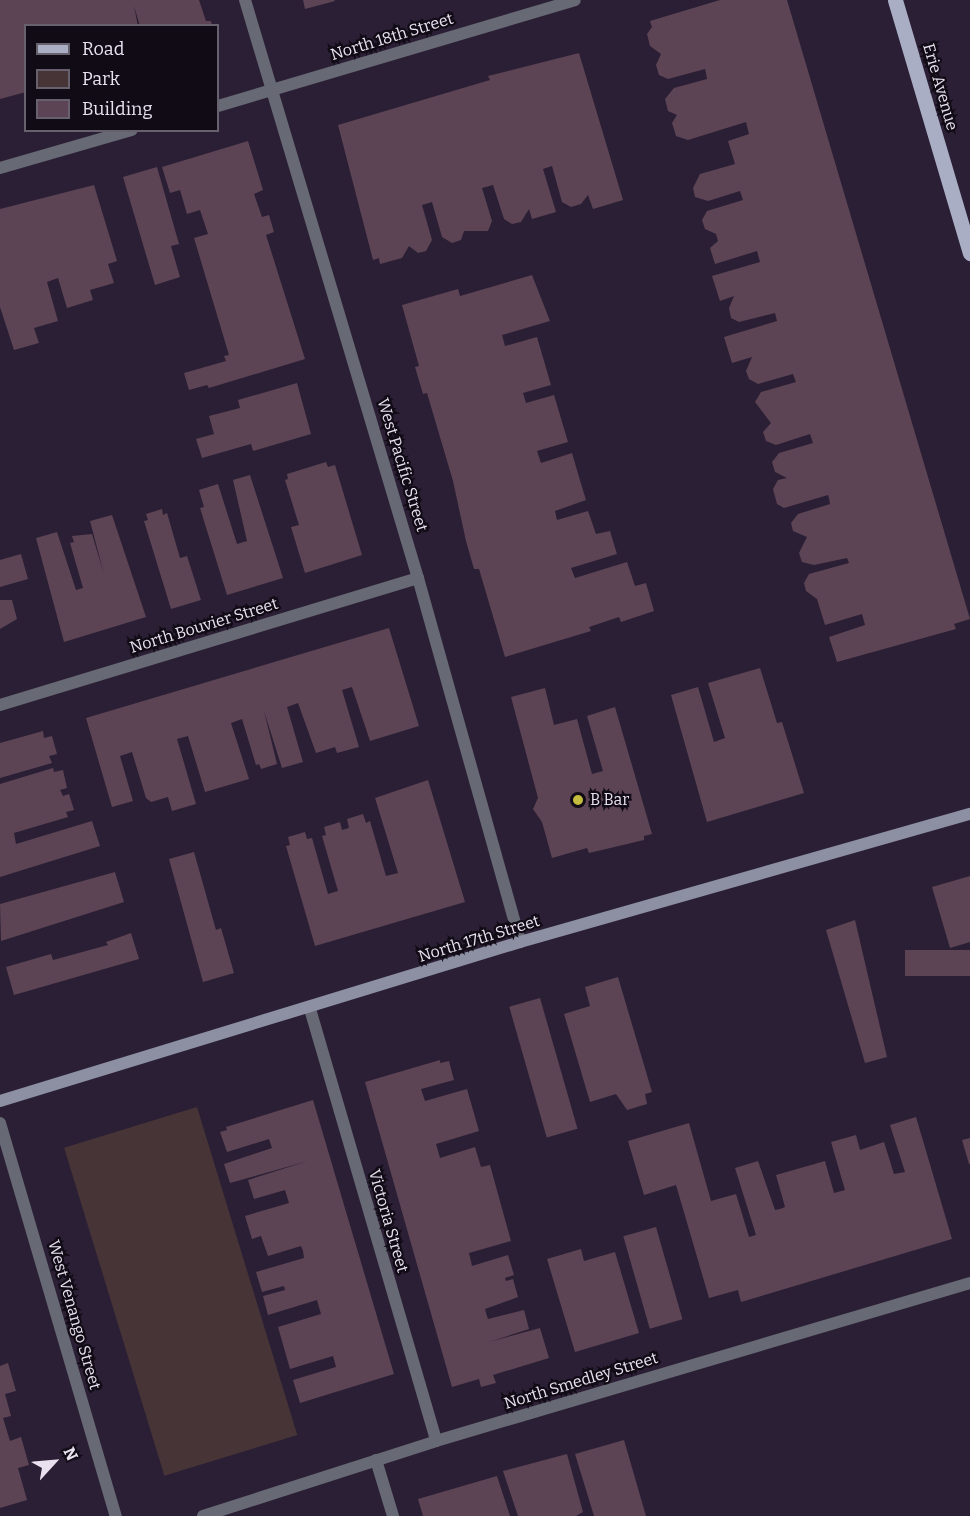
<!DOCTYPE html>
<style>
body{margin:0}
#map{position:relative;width:970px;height:1516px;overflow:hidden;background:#2b1f35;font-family:Bitter,serif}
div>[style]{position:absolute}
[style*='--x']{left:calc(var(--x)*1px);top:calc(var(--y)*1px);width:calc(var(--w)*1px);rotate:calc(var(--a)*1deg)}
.green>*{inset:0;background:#473436;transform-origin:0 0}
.building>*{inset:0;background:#5c4454;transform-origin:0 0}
.lane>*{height:12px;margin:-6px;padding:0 6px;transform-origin:6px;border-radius:6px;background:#676974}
.street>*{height:12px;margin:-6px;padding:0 6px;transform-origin:6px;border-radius:6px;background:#676974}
.secondary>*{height:12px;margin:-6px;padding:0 6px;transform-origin:6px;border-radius:6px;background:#8c90a2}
.primary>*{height:15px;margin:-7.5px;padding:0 7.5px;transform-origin:7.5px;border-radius:7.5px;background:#a9aec5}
.dots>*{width:16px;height:16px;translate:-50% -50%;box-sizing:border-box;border:3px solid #110b15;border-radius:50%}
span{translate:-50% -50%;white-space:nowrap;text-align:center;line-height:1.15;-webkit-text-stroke:4.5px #110b15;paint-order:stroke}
.street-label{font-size:16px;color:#e9e1f0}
.poi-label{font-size:16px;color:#e9e1f0}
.left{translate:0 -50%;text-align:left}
.legend{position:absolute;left:24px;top:24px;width:195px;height:108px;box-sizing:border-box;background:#110b15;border:2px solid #67616d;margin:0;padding:8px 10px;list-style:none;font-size:18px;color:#e9e1f0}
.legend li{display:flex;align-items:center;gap:12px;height:30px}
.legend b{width:30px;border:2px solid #67616d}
.north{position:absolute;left:24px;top:1432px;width:60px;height:60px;-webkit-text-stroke:4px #110b15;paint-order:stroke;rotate:64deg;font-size:16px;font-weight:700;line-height:24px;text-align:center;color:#e9e1f0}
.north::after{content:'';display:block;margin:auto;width:21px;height:27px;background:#e9e1f0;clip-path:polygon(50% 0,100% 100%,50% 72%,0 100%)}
</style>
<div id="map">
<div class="green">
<div style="left:197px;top:1107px;width:343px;height:139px;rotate:73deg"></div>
</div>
<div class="building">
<div style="clip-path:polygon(0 0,199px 0,206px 21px,211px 21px,212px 26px,140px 26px,134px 6px,138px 26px,26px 26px,26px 92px,0 99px)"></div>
<div style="clip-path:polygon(303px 0,334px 0,335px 1px,305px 9px)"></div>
<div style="clip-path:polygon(720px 0,787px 0,970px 619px,954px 624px,956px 629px,837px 662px,829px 637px,865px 625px,862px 614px,825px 625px,817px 599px,806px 591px,804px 583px,809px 574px,849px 563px,847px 558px,814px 565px,802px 562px,799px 553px,807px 537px,793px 531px,791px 523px,798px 514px,830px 504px,829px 498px,828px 495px,784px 508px,777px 504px,773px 489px,778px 480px,787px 478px,775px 472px,772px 462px,779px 453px,813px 443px,810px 434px,776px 445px,766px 441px,763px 432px,771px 423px,755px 402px,761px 392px,796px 382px,794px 377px,793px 374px,758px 384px,749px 379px,746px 371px,752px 357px,732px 363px,724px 337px,777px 321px,775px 313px,739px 322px,731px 318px,729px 308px,734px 296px,720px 301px,712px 276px,760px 262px,757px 251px,715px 264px,710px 248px,718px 241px,716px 234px,705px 229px,702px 220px,707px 211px,743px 200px,740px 191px,708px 201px,695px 197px,693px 188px,700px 174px,735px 164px,728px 141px,749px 134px,746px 122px,688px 140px,676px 136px,672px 123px,677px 115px,668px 111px,665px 99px,674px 88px,707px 79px,706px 73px,705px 69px,668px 79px,659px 75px,656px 65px,661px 54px,650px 46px,647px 34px,652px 27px,650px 21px)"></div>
<div style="clip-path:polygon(579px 53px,623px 200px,593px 209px,588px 195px,581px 204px,571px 207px,562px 202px,552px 166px,543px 169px,556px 212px,532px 219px,529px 209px,521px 222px,512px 224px,504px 219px,493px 185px,482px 188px,492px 221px,488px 231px,464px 231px,461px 240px,452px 243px,442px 237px,432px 202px,422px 205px,432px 240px,426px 251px,418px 253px,409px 246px,402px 258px,380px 264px,379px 258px,373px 260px,338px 125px,490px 80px,488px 76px)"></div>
<div style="clip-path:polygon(248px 141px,263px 190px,254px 194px,262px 217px,269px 215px,274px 232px,266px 235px,305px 359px,209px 388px,207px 385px,189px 390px,184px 373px,226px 361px,224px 356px,229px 355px,194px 238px,208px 234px,200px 210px,187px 214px,180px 190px,170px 193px,162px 167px)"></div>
<div style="clip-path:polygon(157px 167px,179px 244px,171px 246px,180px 277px,155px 285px,123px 177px)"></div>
<div style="clip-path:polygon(94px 185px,117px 261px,108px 264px,114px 283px,90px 290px,93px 300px,67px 308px,58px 278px,47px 282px,58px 321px,34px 328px,39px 343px,14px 350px,0 307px,0 209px)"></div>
<div style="clip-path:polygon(532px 275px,550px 321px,502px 335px,505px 346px,537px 337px,551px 385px,523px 393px,526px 403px,554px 395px,568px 442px,537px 451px,541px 463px,572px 453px,579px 477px,586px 500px,555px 511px,557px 520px,588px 511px,596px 534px,610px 531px,617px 554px,571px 568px,575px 578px,627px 562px,635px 586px,646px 583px,654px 611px,621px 622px,619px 617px,589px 627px,591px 631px,505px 657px,479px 569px,474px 569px,466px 541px,453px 481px,427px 393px,423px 394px,415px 367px,419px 366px,402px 305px,458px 289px,460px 296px)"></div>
<div style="clip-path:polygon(297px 383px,311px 434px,253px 451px,251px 444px,202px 458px,196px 439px,214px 434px,209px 416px,240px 408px,238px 400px)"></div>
<div style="clip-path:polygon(326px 462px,328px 467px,335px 465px,362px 555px,305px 573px,291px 527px,299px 525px,285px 480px,288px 479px,287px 474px)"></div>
<div style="clip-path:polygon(250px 475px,283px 578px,227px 595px,200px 508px,204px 507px,199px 490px,218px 484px,237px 544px,247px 541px,233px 480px)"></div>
<div style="clip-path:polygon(162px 509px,163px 515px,167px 513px,180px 558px,187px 556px,201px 600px,171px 609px,144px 521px,148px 520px,146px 514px)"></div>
<div style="clip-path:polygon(112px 515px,146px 617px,64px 642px,36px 538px,57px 532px,76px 590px,83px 588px,70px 543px,74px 542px,72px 536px,92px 534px,104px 574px,90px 521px)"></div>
<div style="clip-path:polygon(21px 554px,28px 579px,0 587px,0 560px)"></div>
<div style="clip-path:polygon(0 600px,12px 600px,17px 619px,0 629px)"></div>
<div style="clip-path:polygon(389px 628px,419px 726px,370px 741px,352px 687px,342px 690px,359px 747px,337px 753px,335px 747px,316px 753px,298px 703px,287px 707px,303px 762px,282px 768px,264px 711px,277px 764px,261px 769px,259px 764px,256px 765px,242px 719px,231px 723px,249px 779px,205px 792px,188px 736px,177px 739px,196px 804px,172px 811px,168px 797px,151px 802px,146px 798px,132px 752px,120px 756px,133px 801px,112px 807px,86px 718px)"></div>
<div style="clip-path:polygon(760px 668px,777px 723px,782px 722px,804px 793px,707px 822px,671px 695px,698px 687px,714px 742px,725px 738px,708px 683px)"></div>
<div style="clip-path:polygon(545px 688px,554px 725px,577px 719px,592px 774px,603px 771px,587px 716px,615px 707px,652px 834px,644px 836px,644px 840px,589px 853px,587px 848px,552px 858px,542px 822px,533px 809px,538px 798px,511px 697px)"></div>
<div style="clip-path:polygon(43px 731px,44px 738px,52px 736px,57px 754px,49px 756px,52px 763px,0 778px,0 743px)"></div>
<div style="clip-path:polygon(53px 768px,54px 772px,63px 770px,67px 788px,60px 790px,63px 796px,69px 794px,74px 810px,66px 812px,68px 817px,14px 833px,16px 844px,92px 821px,100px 846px,0 877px,0 784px)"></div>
<div style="clip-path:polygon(428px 780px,465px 902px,315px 946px,286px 846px,290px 845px,288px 837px,305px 832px,307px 839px,312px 838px,328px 894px,338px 891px,322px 836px,326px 835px,324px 827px,340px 822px,342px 830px,349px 828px,347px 819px,363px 814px,366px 823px,370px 821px,386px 876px,398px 873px,375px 798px)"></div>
<div style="clip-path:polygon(194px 852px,216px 930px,221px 928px,234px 973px,203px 982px,169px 859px)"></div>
<div style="clip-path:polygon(115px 872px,124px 902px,1px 941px,0 904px)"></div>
<div style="clip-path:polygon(970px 876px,970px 942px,950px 948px,932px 887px)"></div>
<div style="clip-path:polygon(855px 920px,887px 1057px,865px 1063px,826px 930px)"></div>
<div style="clip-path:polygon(131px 933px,139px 959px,14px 995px,6px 967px,51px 954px,53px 960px,108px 945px,106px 942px)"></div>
<div style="left:970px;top:950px;width:26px;height:65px;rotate:90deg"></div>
<div style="clip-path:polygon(618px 977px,652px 1092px,645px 1094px,647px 1104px,627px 1110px,616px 1094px,590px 1102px,564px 1014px,590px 1006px,585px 987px)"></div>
<div style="left:540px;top:998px;width:136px;height:32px;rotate:74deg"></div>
<div style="clip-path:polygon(440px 1060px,440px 1063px,449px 1061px,454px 1080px,421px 1089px,425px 1101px,467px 1089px,479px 1131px,436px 1144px,440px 1158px,475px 1147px,481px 1167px,490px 1165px,511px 1241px,469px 1253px,472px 1266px,508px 1255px,514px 1275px,505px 1278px,506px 1281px,513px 1279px,518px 1297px,485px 1309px,486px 1313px,488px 1319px,524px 1310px,529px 1329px,489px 1342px,540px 1328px,549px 1358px,493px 1375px,496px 1383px,481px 1387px,479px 1379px,452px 1387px,365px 1082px)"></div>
<div style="clip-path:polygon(313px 1100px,394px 1374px,300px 1403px,293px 1380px,336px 1367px,333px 1356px,290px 1369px,278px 1327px,321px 1314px,317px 1300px,268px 1315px,263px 1296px,285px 1290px,284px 1286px,262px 1292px,256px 1272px,304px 1258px,303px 1251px,301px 1246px,268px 1256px,261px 1236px,252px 1239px,245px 1216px,289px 1203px,285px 1190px,254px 1199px,248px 1180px,308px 1161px,230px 1183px,224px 1164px,272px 1148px,269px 1139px,227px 1152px,220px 1132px,227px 1130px,226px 1127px)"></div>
<div style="clip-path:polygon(916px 1117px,952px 1239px,741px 1302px,738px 1290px,709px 1298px,676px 1185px,644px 1195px,628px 1141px,689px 1123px,711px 1201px,736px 1194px,749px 1237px,756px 1235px,735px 1168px,758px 1161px,775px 1210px,780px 1209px,785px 1207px,776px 1175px,825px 1161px,834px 1193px,845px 1190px,831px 1142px,856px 1135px,860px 1150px,884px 1142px,894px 1174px,905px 1172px,890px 1125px)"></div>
<div style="clip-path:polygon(970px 1138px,970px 1164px,969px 1164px,962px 1140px)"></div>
<div style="left:656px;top:1227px;width:96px;height:34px;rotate:74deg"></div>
<div style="clip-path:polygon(581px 1249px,584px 1261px,615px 1252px,639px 1333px,575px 1352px,547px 1259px)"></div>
<div style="clip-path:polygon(8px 1363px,16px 1391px,5px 1394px,11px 1416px,3px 1418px,10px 1441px,21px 1437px,29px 1465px,18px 1468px,27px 1500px,0 1508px,0 1366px)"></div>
<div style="clip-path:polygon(624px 1440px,646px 1516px,594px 1516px,575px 1454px)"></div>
<div style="clip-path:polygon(567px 1454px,583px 1512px,576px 1516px,518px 1516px,503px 1471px)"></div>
<div style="clip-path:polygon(497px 1476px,510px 1516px,423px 1516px,418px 1499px)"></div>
</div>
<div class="lane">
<div style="--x:376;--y:1460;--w:59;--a:73.1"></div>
</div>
<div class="street">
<div style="--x:245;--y:0;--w:603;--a:73.34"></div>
<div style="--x:418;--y:578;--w:378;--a:74.3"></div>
<div style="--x:218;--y:106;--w:372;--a:-16.5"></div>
<div style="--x:0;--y:168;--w:137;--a:-16.1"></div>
<div style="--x:0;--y:705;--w:437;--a:-16.9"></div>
<div style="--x:310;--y:1009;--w:450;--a:73.7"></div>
<div style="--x:0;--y:1123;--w:410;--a:73.6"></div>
<div style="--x:203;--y:1516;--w:245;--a:-17.8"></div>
<div style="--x:436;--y:1441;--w:557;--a:-16.48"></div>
</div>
<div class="secondary">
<div style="--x:0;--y:1101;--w:544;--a:-17"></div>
<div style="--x:520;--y:942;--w:468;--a:-15.9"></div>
</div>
<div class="primary">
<div style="--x:895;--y:0;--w:264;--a:73.5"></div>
</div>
<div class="dots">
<div style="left:578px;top:800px;background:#c4bc3e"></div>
</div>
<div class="street-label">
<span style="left:392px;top:37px;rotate:-17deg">North 18th Street</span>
<span style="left:940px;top:87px;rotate:74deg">Erie Avenue</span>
<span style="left:402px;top:465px;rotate:73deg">West Pacific Street</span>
<span style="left:204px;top:626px;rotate:-17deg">North Bouvier Street</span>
<span style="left:479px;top:939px;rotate:-17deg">North 17th Street</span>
<span style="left:388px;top:1221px;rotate:74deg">Victoria Street</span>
<span style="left:74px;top:1315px;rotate:74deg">West Venango Street</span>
<span style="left:581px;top:1381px;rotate:-17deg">North Smedley Street</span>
</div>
<div class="poi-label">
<span class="left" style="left:590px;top:800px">B Bar</span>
</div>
<ul class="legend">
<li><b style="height:8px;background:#a9aec5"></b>Road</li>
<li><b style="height:16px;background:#473436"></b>Park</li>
<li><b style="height:16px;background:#5c4454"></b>Building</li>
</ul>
<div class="north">N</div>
</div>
